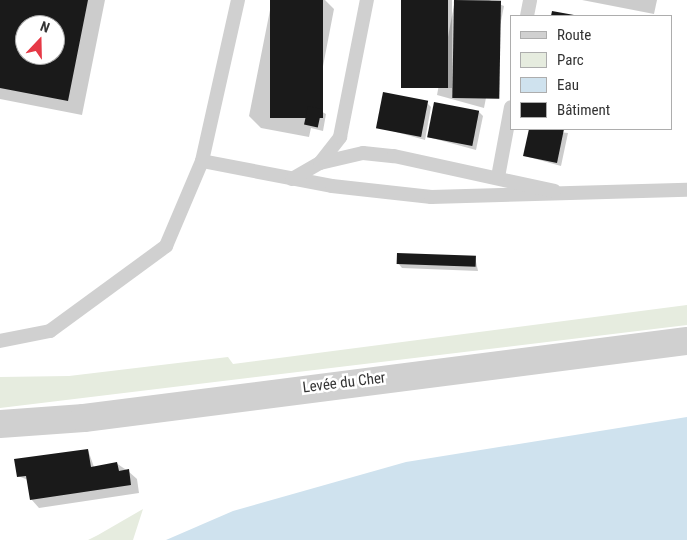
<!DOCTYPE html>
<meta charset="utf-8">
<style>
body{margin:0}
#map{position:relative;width:687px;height:540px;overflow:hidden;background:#fff;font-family:"Roboto Condensed",sans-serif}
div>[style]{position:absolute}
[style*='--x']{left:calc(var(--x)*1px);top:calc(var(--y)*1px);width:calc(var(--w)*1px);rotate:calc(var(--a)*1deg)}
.green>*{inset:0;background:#e6ecdf}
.water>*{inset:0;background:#cfe2ee}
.shadow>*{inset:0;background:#0003;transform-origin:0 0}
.building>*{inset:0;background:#1a1a1a;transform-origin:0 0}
.service>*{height:14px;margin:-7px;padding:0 7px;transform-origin:7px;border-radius:7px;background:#d0d0d0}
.tertiary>*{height:28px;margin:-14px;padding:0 14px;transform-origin:14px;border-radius:14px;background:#d0d0d0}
span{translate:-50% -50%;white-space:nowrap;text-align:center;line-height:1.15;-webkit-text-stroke:5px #fff;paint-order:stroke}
.street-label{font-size:15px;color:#333}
.legend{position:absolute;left:510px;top:15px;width:162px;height:115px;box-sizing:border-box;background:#fff;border:1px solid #adadad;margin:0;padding:6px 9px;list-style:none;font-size:15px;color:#333}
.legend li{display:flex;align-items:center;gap:10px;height:25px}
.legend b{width:25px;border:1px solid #adadad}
.north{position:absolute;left:15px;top:15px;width:50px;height:50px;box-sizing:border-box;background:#fff;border:1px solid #adadad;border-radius:50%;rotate:21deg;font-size:14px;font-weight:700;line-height:20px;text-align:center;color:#333}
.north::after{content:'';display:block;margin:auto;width:18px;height:22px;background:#e63946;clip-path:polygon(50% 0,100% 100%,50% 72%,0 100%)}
</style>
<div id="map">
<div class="green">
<div style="clip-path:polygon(687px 305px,687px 325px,0 408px,0 377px,69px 376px,228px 357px,233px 364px)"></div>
<div style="clip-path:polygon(143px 509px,133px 540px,88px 540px,98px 535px)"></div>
</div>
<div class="water">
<div style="clip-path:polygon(687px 417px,687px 540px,166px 540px,233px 511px,406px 462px)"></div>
</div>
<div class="shadow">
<div style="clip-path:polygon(evenodd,0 0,105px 0,82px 115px,0 99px,0 0,25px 25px,55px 25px,55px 55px,25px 55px,25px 25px)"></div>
<div style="clip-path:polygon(272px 0,325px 0,334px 9px,315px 108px,326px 114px,323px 131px,311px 128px,309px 137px,261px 128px,249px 116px)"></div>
<div style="left:403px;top:0;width:49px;height:88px"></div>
<div style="clip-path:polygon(455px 0,489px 0,504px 6px,484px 108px,437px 95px)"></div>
<div style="clip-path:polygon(582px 0,657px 0,654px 14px)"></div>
<div style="clip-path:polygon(427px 103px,431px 107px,425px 140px,378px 127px)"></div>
<div style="clip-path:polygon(479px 112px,483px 116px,476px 150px,428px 137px)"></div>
<div style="clip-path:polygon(530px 129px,568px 133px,561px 166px,525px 156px)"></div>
<div style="clip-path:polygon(475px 257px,478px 271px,402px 268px,398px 263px)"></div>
<div style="clip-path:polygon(88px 450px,94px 467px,116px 463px,128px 471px,137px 479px,139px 493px,39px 508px,31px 499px,28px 480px,18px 476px)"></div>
</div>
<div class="building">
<div style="clip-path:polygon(evenodd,0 0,88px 0,68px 101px,0 88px,0 0,25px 25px,55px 25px,55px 55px,25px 55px,25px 25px)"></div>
<div style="left:270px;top:0;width:53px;height:118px"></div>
<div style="left:401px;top:0;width:47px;height:88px"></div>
<div style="left:454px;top:0;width:47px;height:98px;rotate:1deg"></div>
<div style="clip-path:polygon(552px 11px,574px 15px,574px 16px,551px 16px)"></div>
<div style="left:383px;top:92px;width:46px;height:37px;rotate:11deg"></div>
<div style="left:434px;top:102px;width:46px;height:36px;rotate:11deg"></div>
<div style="left:308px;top:106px;width:14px;height:19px;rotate:12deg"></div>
<div style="clip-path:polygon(529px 129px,564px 129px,557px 163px,523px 156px)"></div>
<div style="left:397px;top:253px;width:79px;height:11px;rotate:2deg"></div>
<div style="clip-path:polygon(88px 449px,91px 467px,117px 462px,119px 471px,129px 469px,131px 485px,30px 500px,26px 476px,17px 477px,14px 459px)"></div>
</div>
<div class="service">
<div style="--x:527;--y:16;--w:16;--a:-79"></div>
<div style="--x:202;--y:161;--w:132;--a:10.9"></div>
<div style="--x:332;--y:186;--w:100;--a:6.3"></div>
<div style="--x:431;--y:197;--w:256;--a:-1.6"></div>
<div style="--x:320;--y:163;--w:44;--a:-13.1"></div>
<div style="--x:363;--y:153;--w:31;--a:6"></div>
<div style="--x:394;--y:156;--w:164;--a:12.3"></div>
<div style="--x:498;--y:177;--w:71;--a:-79.5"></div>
<div style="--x:292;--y:179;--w:32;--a:-30"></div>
<div style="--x:320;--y:163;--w:33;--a:-52"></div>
<div style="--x:340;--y:137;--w:140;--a:-78.9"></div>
<div style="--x:0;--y:341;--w:51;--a:-11.3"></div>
<div style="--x:50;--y:331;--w:144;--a:-36.2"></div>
<div style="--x:166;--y:246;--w:92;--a:-67"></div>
<div style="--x:202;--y:161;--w:165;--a:-77.4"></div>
</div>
<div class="tertiary">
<div style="--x:0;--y:424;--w:84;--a:-4.1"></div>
<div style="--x:84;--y:418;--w:608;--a:-7.28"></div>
</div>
<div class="street-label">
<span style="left:344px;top:383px;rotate:-7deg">Levée du Cher</span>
</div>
<ul class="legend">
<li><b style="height:6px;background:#d0d0d0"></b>Route</li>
<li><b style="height:14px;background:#e6ecdf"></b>Parc</li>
<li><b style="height:14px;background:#cfe2ee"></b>Eau</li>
<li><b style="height:14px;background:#1a1a1a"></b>Bâtiment</li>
</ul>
<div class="north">N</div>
</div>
